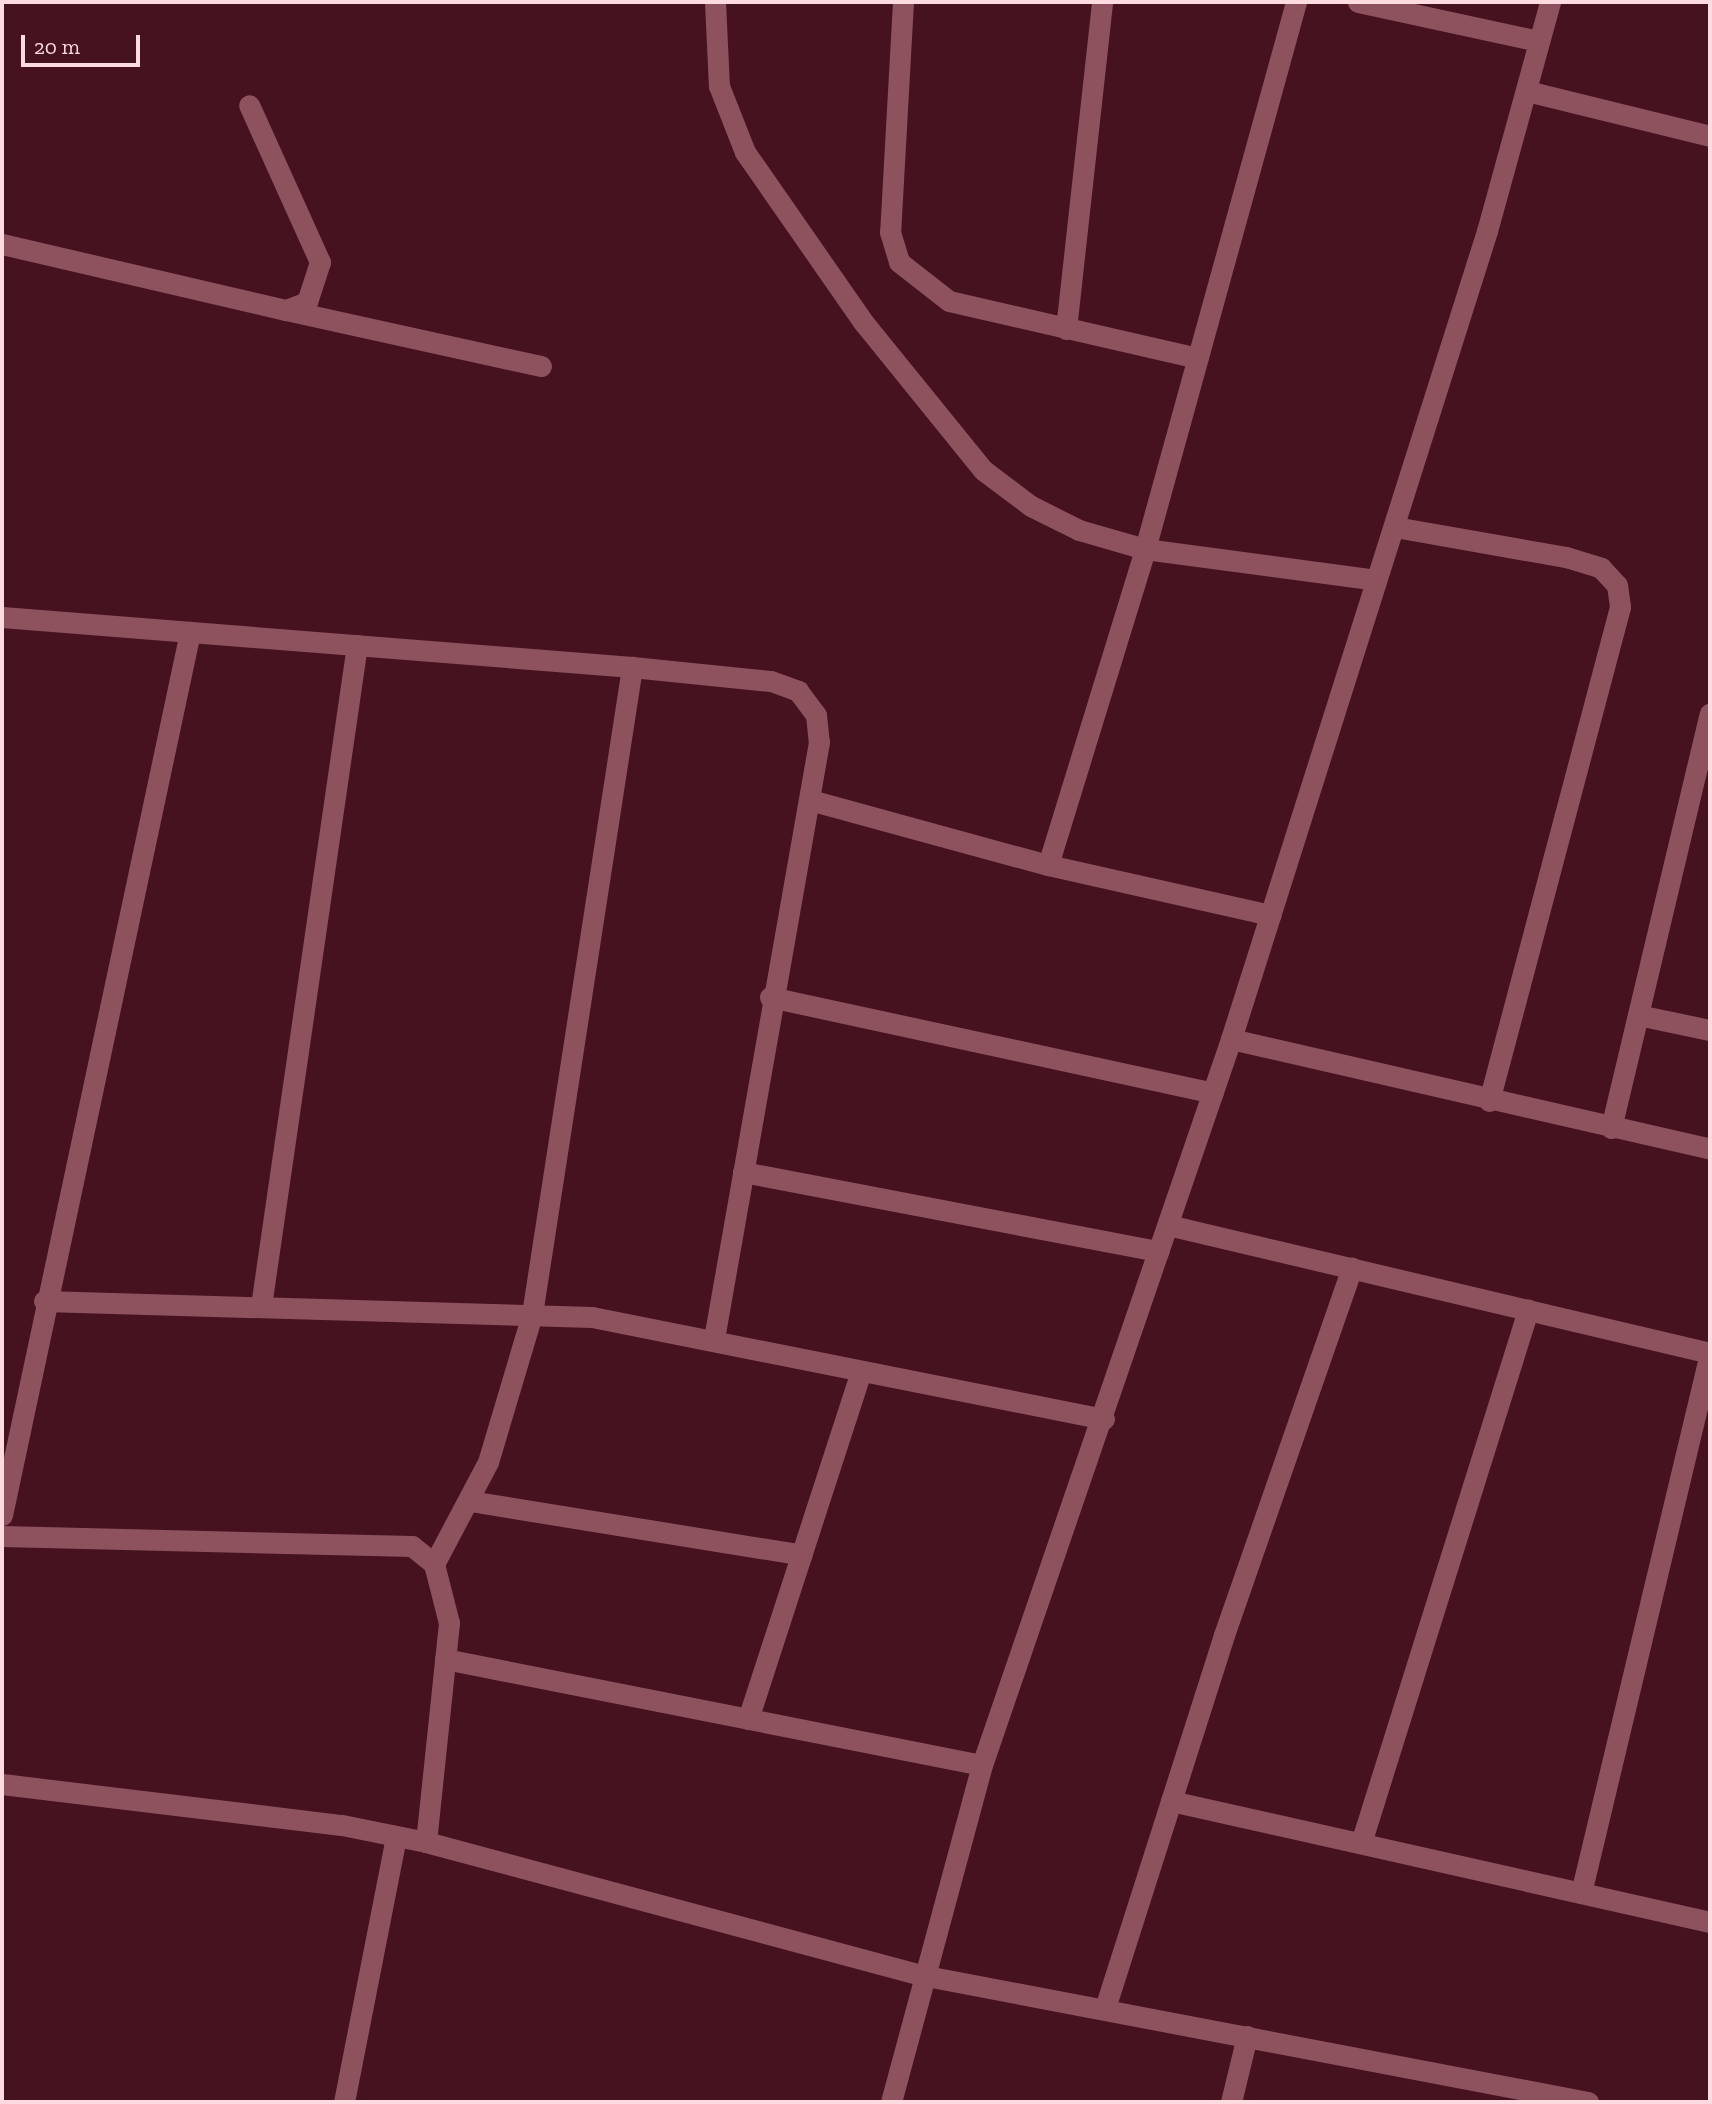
<!DOCTYPE html>
<style>
body{margin:0}
#map{position:relative;width:1712px;height:2104px;overflow:hidden;background:#461220;font-family:"Zilla Slab",serif}
div>[style]{position:absolute}
[style*='--x']{left:calc(var(--x)*1px);top:calc(var(--y)*1px);width:calc(var(--w)*1px);rotate:calc(var(--a)*1deg)}
.minor>*{height:21px;margin:-10.5px;padding:0 10.5px;transform-origin:10.5px;border-radius:10.5px;background:#8d525e}
span{translate:-50% -50%;white-space:nowrap;text-align:center;line-height:1.15;-webkit-text-stroke:7px #461220;paint-order:stroke}
.frame{position:absolute;inset:0;border:4px solid #fedbe0;pointer-events:none}
.scale{position:absolute;left:21px;top:35px;width:119px;height:32px;box-sizing:border-box;border:4px solid #fedbe0;border-top:0;padding-left:9px;font-size:21px;line-height:24px;white-space:nowrap;color:#fedbe0;-webkit-text-stroke:5px #461220;paint-order:stroke}
</style>
<div id="map">
<div class="minor">
<div style="--x:715;--y:2;--w:84;--a:87.3"></div>
<div style="--x:719;--y:86;--w:71;--a:68.5"></div>
<div style="--x:745;--y:152;--w:208;--a:55.2"></div>
<div style="--x:864;--y:323;--w:189;--a:51"></div>
<div style="--x:983;--y:470;--w:60;--a:36.9"></div>
<div style="--x:1031;--y:506;--w:54;--a:26.6"></div>
<div style="--x:1079;--y:530;--w:69;--a:16.1"></div>
<div style="--x:1145;--y:549;--w:233;--a:7.6"></div>
<div style="--x:903;--y:2;--w:230;--a:93.2"></div>
<div style="--x:890;--y:232;--w:31;--a:73"></div>
<div style="--x:899;--y:262;--w:63;--a:38"></div>
<div style="--x:949;--y:301;--w:255;--a:12.9"></div>
<div style="--x:1358;--y:2;--w:184;--a:12.2"></div>
<div style="--x:1527;--y:91;--w:188;--a:13.8"></div>
<div style="--x:2;--y:244;--w:292;--a:13.1"></div>
<div style="--x:286;--y:310;--w:22;--a:-21"></div>
<div style="--x:307;--y:302;--w:42;--a:-72"></div>
<div style="--x:320;--y:262;--w:172;--a:-114.3"></div>
<div style="--x:286;--y:310;--w:261;--a:12.4"></div>
<div style="--x:1066;--y:329;--w:329;--a:-83.7"></div>
<div style="--x:1395;--y:527;--w:174;--a:10"></div>
<div style="--x:1566;--y:557;--w:37;--a:17"></div>
<div style="--x:1601;--y:568;--w:23;--a:47"></div>
<div style="--x:1617;--y:585;--w:22;--a:82"></div>
<div style="--x:1620;--y:607;--w:511;--a:104.85"></div>
<div style="--x:2;--y:617;--w:632;--a:4.54"></div>
<div style="--x:632;--y:667;--w:140;--a:5.8"></div>
<div style="--x:771;--y:681;--w:29;--a:20"></div>
<div style="--x:798;--y:691;--w:30;--a:53"></div>
<div style="--x:816;--y:715;--w:27;--a:84"></div>
<div style="--x:819;--y:742;--w:606;--a:99.98"></div>
<div style="--x:810;--y:800;--w:247;--a:15.3"></div>
<div style="--x:1048;--y:865;--w:228;--a:12.7"></div>
<div style="--x:1048;--y:865;--w:331;--a:-72.9"></div>
<div style="--x:1145;--y:549;--w:567;--a:-74.57"></div>
<div style="--x:770;--y:997;--w:453;--a:12.2"></div>
<div style="--x:1638;--y:1015;--w:74;--a:11.8"></div>
<div style="--x:1231;--y:1039;--w:491;--a:12.9"></div>
<div style="--x:1611;--y:1128;--w:426;--a:-76.6"></div>
<div style="--x:743;--y:1172;--w:423;--a:10.8"></div>
<div style="--x:1168;--y:1225;--w:557;--a:13.29"></div>
<div style="--x:44;--y:1301;--w:548;--a:1.67"></div>
<div style="--x:592;--y:1317;--w:522;--a:11.27"></div>
<div style="--x:261;--y:1306;--w:668;--a:-81.74"></div>
<div style="--x:470;--y:1501;--w:336;--a:9.2"></div>
<div style="--x:2;--y:1515;--w:903;--a:-77.98"></div>
<div style="--x:2;--y:1536;--w:410;--a:1.4"></div>
<div style="--x:412;--y:1546;--w:28;--a:39"></div>
<div style="--x:434;--y:1564;--w:61;--a:75.7"></div>
<div style="--x:449;--y:1623;--w:220;--a:96"></div>
<div style="--x:434;--y:1564;--w:115;--a:-62.1"></div>
<div style="--x:488;--y:1462;--w:154;--a:-73.4"></div>
<div style="--x:532;--y:1314;--w:655;--a:-81.21"></div>
<div style="--x:445;--y:1659;--w:547;--a:11.17"></div>
<div style="--x:748;--y:1719;--w:366;--a:-72"></div>
<div style="--x:2;--y:1784;--w:342;--a:6.9"></div>
<div style="--x:342;--y:1825;--w:86;--a:11.4"></div>
<div style="--x:426;--y:1842;--w:513;--a:15.04"></div>
<div style="--x:921;--y:1975;--w:679;--a:10.78"></div>
<div style="--x:1171;--y:1801;--w:552;--a:12.65"></div>
<div style="--x:1361;--y:1843;--w:559;--a:-72.6"></div>
<div style="--x:1581;--y:1893;--w:555;--a:-76.56"></div>
<div style="--x:1105;--y:2008;--w:392;--a:-72.3"></div>
<div style="--x:1224;--y:1635;--w:389;--a:-70.8"></div>
<div style="--x:344;--y:2102;--w:271;--a:-78.9"></div>
<div style="--x:891;--y:2102;--w:349;--a:-74.9"></div>
<div style="--x:982;--y:1765;--w:768;--a:-71.07"></div>
<div style="--x:1231;--y:1039;--w:848;--a:-72.42"></div>
<div style="--x:1487;--y:231;--w:238;--a:-74.6"></div>
<div style="--x:1231;--y:2102;--w:68;--a:-76.4"></div>
</div>
<div class="frame"></div>
<div class="scale">20 m</div>
</div>
